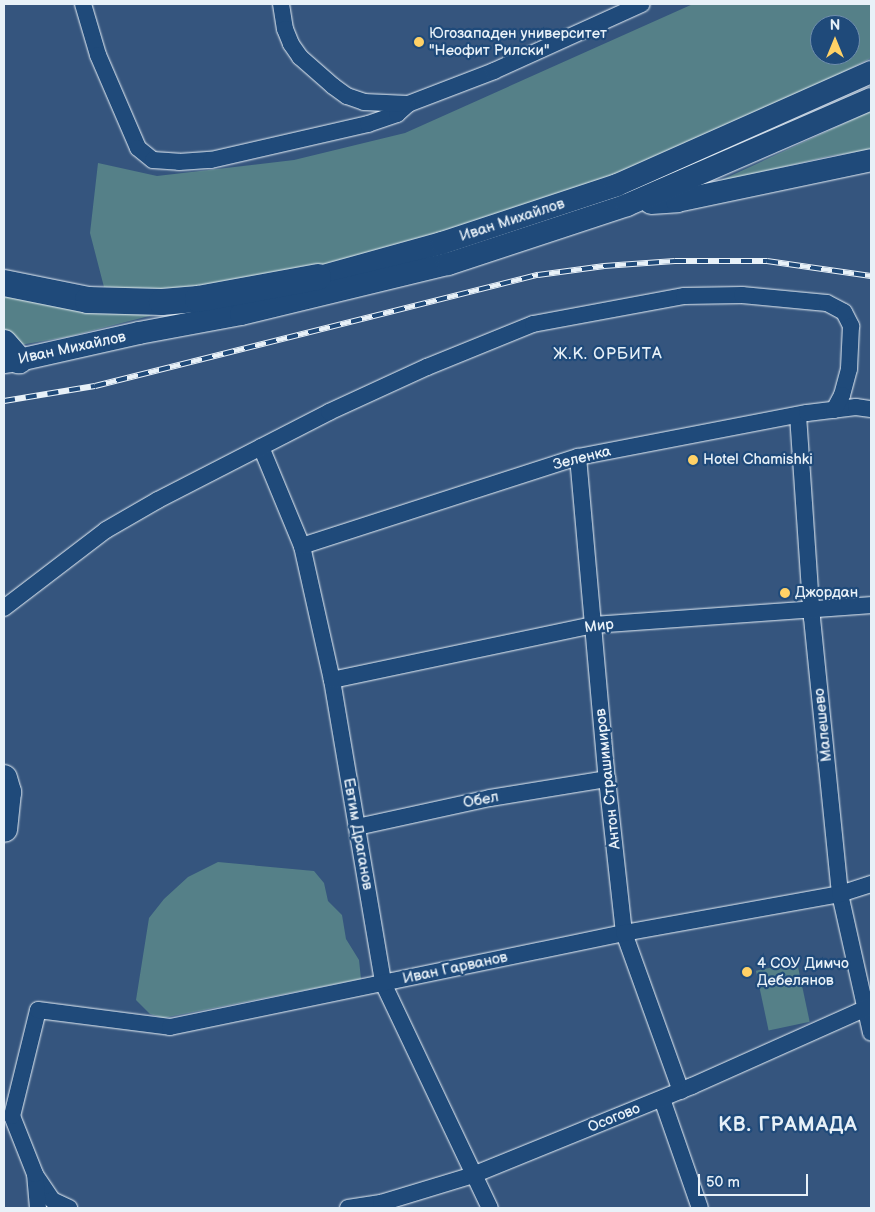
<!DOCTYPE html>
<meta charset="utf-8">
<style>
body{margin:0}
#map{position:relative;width:875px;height:1212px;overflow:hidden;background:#35557e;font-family:"Balsamiq Sans",sans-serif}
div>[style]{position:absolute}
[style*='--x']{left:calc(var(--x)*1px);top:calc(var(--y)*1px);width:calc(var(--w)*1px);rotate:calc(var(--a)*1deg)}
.green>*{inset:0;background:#558088;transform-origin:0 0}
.roads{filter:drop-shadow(0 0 1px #e8f1f8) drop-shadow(0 0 1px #e8f1f8)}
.street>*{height:16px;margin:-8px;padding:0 8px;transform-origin:8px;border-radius:8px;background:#1f4a7a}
.secondary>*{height:22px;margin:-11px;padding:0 11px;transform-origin:11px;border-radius:11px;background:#1f4a7a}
.primary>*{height:26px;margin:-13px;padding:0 13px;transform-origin:13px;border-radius:13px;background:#1f4a7a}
.rail>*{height:5.5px;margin-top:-2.75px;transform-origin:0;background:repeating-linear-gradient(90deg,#1f4a7a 0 11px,#e8f1f8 0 22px);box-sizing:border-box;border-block:1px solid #e8f1f8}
.dots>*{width:14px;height:14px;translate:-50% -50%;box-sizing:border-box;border:2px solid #1f4a7a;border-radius:50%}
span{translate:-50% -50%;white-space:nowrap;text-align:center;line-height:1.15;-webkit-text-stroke:4.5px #1f4a7a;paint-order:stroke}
.poi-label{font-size:15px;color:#e8f1f8}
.left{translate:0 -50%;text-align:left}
.street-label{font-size:15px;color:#e8f1f8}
.neighbourhood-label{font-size:16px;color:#e8f1f8;letter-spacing:1px}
.district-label{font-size:20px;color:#e8f1f8;font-weight:700;letter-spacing:1px}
.frame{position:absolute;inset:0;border:5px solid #e8f1f8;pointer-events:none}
.north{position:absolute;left:810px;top:15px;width:50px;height:50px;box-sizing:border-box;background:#1f4a7a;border:1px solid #6f8dac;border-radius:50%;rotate:0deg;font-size:14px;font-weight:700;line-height:20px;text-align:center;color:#e8f1f8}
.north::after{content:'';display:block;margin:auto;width:18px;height:22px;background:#ffd166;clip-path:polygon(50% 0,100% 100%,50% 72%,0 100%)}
.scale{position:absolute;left:698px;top:1174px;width:110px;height:22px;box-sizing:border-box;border:2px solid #e8f1f8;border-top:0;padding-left:6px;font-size:15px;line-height:18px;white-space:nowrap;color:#e8f1f8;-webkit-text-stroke:4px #1f4a7a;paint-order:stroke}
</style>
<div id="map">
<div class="green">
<div style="clip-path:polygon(evenodd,693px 4px,871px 4px,871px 58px,809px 90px,634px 167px,472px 226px,235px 291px,161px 291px,104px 287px,90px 233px,98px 163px,157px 176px,294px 160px,405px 133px,693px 4px,820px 25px,850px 25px,850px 55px,820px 55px,820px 25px)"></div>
<div style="clip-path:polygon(871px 111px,871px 150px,830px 156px,715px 183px)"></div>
<div style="clip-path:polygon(4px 290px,157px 314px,67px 337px,14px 346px,4px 335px)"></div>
<div style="clip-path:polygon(218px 862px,314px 871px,324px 883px,328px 901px,342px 915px,346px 939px,359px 960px,361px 979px,163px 1018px,150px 1014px,136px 1000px,149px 918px,164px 899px,188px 877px)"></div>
<div style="left:797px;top:962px;width:61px;height:42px;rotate:78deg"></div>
</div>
<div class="roads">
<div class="street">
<div style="--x:83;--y:4;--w:53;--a:73.6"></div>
<div style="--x:98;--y:55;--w:101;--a:66.7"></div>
<div style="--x:138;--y:148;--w:19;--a:39"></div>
<div style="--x:153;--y:160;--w:26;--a:4"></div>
<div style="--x:179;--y:162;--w:32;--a:-4"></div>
<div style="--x:211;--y:160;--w:161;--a:-12.9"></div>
<div style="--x:368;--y:124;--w:31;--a:-19"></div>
<div style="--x:397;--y:114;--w:15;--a:-42"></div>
<div style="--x:408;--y:104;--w:92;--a:-21"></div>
<div style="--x:494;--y:71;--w:162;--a:-24.4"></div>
<div style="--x:281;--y:4;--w:25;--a:81"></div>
<div style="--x:285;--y:29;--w:16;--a:68"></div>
<div style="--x:291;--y:44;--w:16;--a:55"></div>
<div style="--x:300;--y:57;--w:44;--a:41.3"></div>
<div style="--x:333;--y:86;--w:17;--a:36"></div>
<div style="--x:347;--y:96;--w:18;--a:19"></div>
<div style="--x:364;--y:102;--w:44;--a:2.6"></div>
<div style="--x:798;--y:415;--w:203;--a:86.1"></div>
<div style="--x:812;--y:618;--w:277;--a:84.2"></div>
<div style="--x:840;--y:894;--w:142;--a:77.4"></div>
<div style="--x:261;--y:447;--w:107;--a:67.5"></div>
<div style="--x:302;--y:546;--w:137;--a:77.4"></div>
<div style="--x:332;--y:680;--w:307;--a:80.4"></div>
<div style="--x:383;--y:983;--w:249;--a:64.6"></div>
<div style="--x:578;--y:457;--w:323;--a:84.9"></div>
<div style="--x:607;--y:779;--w:155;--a:83.7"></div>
<div style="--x:624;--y:933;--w:168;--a:70.2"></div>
<div style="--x:302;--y:546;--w:290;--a:-17.9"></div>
<div style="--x:578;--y:457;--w:233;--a:-10.9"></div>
<div style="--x:807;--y:413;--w:49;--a:-7"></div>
<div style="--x:856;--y:407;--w:15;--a:8"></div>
<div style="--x:4;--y:608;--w:128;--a:-37.4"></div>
<div style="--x:106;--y:530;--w:60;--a:-30"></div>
<div style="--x:158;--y:500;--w:192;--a:-27.2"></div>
<div style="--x:329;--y:412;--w:108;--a:-24.7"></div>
<div style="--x:427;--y:367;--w:114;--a:-22.1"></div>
<div style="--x:533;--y:324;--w:154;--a:-10.5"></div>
<div style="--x:684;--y:296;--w:58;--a:-1"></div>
<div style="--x:742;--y:295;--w:85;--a:5.4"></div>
<div style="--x:827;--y:303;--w:19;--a:28"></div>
<div style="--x:844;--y:312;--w:16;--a:63"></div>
<div style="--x:851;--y:326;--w:43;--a:92.7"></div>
<div style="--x:849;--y:369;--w:27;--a:105"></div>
<div style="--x:842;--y:395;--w:17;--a:118"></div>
<div style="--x:332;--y:680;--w:268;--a:-11.9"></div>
<div style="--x:594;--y:625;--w:278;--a:-4.1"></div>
<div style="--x:357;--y:827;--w:136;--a:-12.3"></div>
<div style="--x:490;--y:798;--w:119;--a:-9.2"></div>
<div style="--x:662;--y:1099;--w:115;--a:70.8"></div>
<div style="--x:36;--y:1176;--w:29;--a:56"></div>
<div style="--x:52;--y:1200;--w:19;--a:25"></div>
<div style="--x:38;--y:1208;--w:34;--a:-95"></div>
<div style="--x:35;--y:1174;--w:62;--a:-111.6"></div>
<div style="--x:12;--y:1116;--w:109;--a:-76.2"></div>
<div style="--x:38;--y:1010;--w:133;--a:7.3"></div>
<div style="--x:170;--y:1027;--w:464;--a:-11.7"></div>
<div style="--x:624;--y:933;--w:219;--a:-10.2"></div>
<div style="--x:840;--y:894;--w:33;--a:-18"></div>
<div style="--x:348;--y:1208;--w:33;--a:-9"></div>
<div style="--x:381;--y:1203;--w:96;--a:-16.9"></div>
<div style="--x:473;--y:1175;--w:236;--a:-22.1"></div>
<div style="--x:692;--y:1086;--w:196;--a:-24.1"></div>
</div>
<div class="secondary">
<div style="--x:651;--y:203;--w:26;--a:-4"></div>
<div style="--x:677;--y:201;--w:198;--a:-11.9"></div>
<div style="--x:302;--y:282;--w:145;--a:-15.6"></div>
<div style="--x:442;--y:243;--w:184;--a:-18.3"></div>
<div style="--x:617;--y:185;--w:278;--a:-24"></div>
<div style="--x:4;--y:362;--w:15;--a:-8"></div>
<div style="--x:19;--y:360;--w:123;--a:-12.7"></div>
<div style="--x:139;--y:333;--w:104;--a:-10.6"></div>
<div style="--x:241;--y:314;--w:213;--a:-13.6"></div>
<div style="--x:448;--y:264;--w:188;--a:-18.2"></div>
<div style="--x:627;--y:205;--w:266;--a:-23.5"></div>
</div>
<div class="primary">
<div style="--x:4;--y:283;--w:86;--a:11.4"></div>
<div style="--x:88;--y:300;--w:74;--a:1.5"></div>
<div style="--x:162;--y:302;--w:36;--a:-5"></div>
<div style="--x:198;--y:299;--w:122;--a:-10.4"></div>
<div style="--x:4;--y:343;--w:23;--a:49"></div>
<div style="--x:4;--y:778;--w:15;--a:74"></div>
<div style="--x:8;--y:792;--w:37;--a:96"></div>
</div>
</div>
<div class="rail">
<div style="--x:4;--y:401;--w:92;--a:-9.4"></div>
<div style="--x:95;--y:386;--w:457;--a:-14.1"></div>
<div style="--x:538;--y:275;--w:67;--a:-7.8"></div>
<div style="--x:604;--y:266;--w:71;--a:-4"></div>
<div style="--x:675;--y:261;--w:92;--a:0"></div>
<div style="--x:767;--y:261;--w:105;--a:8.2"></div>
</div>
<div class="dots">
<div style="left:419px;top:42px;background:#ffd166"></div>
<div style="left:693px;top:460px;background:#ffd166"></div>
<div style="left:785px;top:593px;background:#ffd166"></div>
<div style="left:747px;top:972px;background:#ffd166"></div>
</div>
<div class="poi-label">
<span class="left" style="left:429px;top:42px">Югозападен университет<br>"Неофит Рилски"</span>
<span class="left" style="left:703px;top:460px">Hotel Chamishki</span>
<span class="left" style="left:795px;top:593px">Джордан</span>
<span class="left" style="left:757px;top:972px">4 СОУ Димчо<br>Дебелянов</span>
</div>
<div class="street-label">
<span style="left:512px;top:220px;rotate:-18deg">Иван Михайлов</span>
<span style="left:72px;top:348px;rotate:-12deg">Иван Михайлов</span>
<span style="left:582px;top:458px;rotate:-14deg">Зеленка</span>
<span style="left:599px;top:626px;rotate:-7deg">Мир</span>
<span style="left:823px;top:725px;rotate:-96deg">Малешево</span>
<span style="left:608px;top:779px;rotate:-96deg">Антон Страшимиров</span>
<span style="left:481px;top:800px;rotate:-11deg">Обел</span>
<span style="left:358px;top:834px;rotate:80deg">Евтим Драганов</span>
<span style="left:455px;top:968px;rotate:-12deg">Иван Гарванов</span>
<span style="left:614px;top:1118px;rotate:-22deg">Осогово</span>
</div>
<div class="neighbourhood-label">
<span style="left:608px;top:355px">Ж.К. ОРБИТА</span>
</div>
<div class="district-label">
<span style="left:788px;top:1125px">КВ. ГРАМАДА</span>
</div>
<div class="frame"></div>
<div class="north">N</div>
<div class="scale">50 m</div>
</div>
